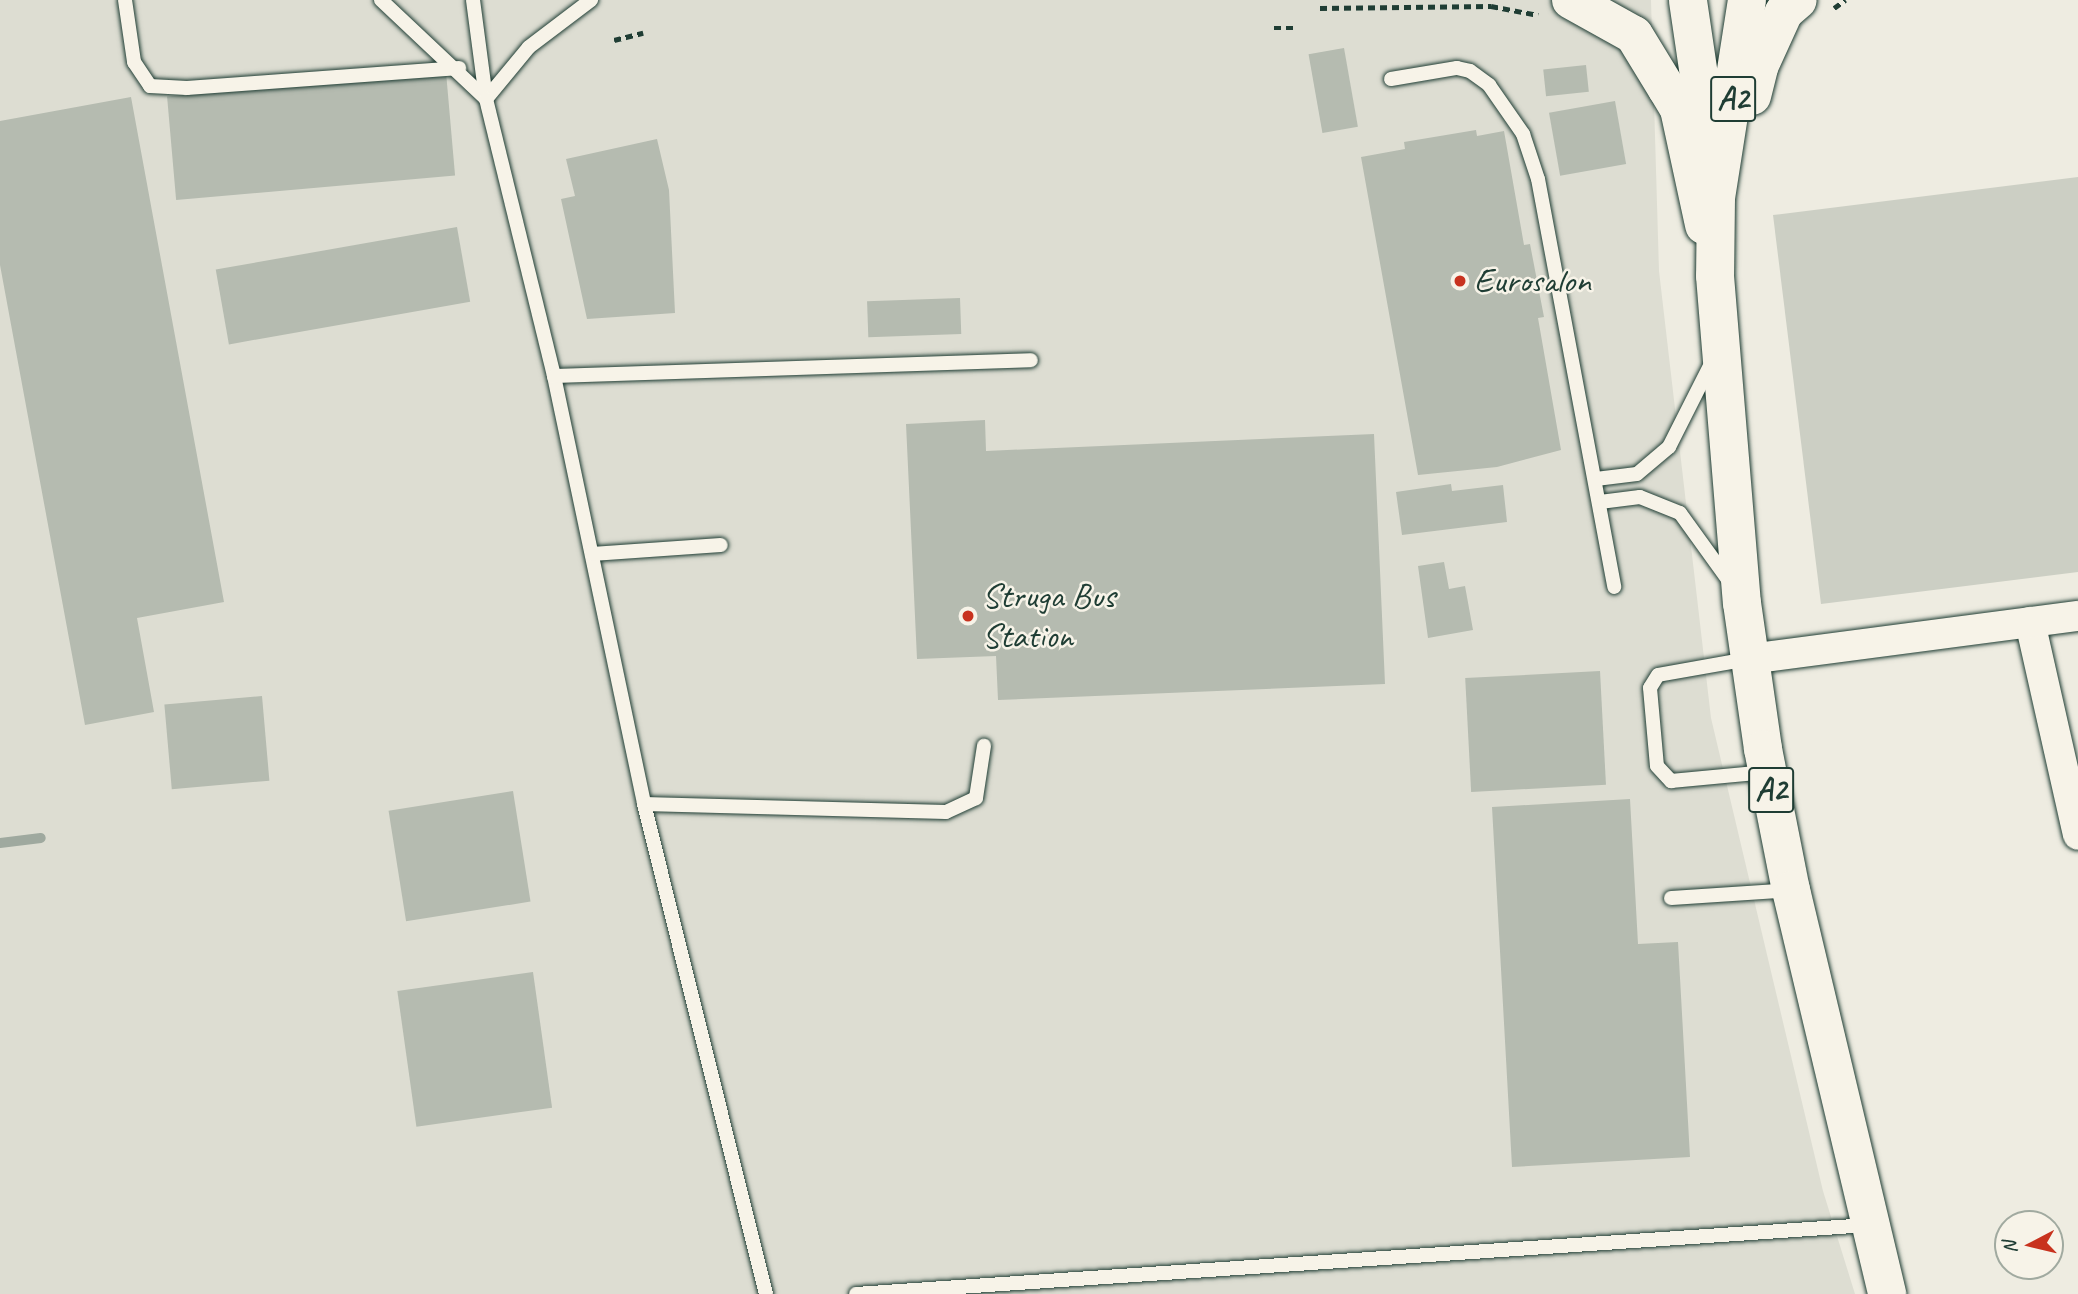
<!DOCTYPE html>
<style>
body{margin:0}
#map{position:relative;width:2078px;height:1294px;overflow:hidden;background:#eeece1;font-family:Caveat,sans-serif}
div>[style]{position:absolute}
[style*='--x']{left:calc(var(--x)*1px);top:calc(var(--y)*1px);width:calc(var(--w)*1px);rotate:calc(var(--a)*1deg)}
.built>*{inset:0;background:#ddddd2}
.green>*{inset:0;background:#cccfc4}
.stream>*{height:10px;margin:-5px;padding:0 5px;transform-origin:5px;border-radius:5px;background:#9fa99f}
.building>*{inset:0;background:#b5bbb0;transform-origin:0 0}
.path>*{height:4.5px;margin-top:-2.25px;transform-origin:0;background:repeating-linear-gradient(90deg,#1f3d34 0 7px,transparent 0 12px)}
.roads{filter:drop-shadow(0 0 2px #1f3d34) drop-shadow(0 0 2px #1f3d34)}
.service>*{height:14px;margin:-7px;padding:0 7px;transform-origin:7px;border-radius:7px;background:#f7f3e8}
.minor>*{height:30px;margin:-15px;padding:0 15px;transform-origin:15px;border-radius:15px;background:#f7f3e8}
.primary>*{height:38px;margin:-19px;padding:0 19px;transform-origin:19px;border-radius:19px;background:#f7f3e8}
.dots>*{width:19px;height:19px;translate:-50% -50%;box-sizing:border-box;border:4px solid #f7f3e8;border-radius:50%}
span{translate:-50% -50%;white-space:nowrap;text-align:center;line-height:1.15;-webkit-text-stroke:5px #f7f3e8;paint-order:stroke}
.shield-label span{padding:2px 5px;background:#f7f3e8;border:2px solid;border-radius:5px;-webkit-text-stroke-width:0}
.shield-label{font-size:33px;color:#1f3d34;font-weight:700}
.poi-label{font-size:35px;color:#1f3d34}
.left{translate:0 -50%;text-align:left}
.north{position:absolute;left:1994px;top:1210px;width:70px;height:70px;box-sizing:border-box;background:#f7f3e8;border:2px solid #a1aaa0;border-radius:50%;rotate:263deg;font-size:19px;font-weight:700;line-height:28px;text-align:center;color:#1f3d34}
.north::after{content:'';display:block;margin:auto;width:24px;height:32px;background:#c8321e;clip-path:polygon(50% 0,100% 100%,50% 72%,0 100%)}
</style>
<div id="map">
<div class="built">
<div style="clip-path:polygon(0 0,1651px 0,1659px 271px,1711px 718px,1823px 1191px,1855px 1294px,0 1294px)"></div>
</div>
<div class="green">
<div style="clip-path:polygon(2078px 177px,2078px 572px,1821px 604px,1773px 215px)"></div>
</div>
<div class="stream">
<div style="--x:0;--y:843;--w:41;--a:-7"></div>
</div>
<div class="building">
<div style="left:1344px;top:48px;width:80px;height:36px;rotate:80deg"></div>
<div style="left:1586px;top:65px;width:27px;height:43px;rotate:84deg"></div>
<div style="left:446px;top:72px;width:104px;height:280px;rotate:85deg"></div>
<div style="clip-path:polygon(131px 97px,224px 602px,137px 618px,154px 712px,85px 725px,0 265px,0 121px)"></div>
<div style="left:1615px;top:101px;width:64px;height:67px;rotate:80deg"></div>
<div style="clip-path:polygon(1476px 130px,1477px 136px,1504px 131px,1524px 245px,1530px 244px,1544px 317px,1538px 318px,1561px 450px,1497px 467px,1418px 475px,1361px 157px,1405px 149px,1404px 142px)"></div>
<div style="clip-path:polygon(657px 139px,669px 190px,675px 313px,587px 319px,561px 199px,575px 196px,566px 159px)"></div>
<div style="left:457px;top:227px;width:76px;height:245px;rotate:80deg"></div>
<div style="left:960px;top:298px;width:36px;height:93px;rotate:88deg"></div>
<div style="clip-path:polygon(985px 420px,986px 451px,1374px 434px,1385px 684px,998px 700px,996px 656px,917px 659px,906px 424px)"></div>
<div style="clip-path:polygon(1451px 484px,1452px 491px,1503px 485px,1507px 522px,1402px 535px,1396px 492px)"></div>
<div style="clip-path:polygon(1444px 562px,1449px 589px,1465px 586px,1473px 630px,1428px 638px,1418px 566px)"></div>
<div style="left:1600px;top:671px;width:114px;height:135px;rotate:87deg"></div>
<div style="left:262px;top:696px;width:85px;height:98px;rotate:85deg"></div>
<div style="left:513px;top:791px;width:112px;height:126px;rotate:81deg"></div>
<div style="clip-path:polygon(1630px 799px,1638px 944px,1678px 942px,1690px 1157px,1512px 1167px,1492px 807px)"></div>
<div style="left:533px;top:972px;width:137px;height:137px;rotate:82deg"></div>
</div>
<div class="path">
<div style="--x:1320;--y:8;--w:171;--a:-0.7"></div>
<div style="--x:1491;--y:6;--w:48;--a:10.8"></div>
<div style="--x:1834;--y:8;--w:14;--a:-36"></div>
<div style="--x:1274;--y:28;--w:20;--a:0"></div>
<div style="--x:614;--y:40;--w:30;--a:-14"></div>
</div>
<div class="roads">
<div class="service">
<div style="--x:125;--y:0;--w:63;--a:81.7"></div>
<div style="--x:134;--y:62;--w:29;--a:56"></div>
<div style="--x:150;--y:86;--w:37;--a:3"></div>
<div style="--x:187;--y:88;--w:273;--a:-4.2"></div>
<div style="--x:381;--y:0;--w:144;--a:43.3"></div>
<div style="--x:486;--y:99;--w:67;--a:-50.4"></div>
<div style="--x:529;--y:47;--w:78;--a:-37.2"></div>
<div style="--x:473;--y:0;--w:100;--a:82.5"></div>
<div style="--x:486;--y:99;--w:285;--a:76.2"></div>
<div style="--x:554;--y:376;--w:437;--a:78.1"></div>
<div style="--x:644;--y:804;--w:505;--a:76.02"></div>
<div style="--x:1391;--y:79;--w:67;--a:-9.5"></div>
<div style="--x:1457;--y:68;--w:13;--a:13"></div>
<div style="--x:1470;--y:71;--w:24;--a:36"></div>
<div style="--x:1489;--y:85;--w:60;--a:55.2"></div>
<div style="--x:1523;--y:134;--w:47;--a:71.6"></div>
<div style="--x:1538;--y:179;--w:415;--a:79.4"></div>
<div style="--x:554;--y:376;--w:477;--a:-1.9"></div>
<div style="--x:1596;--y:479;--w:41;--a:-7"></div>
<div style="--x:1637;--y:474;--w:42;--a:-40.2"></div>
<div style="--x:1669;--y:447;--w:95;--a:-63.2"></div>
<div style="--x:1600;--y:502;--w:40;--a:-7.1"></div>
<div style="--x:1640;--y:497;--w:43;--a:21.8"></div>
<div style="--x:1680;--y:513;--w:84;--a:54.2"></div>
<div style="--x:592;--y:554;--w:129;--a:-4"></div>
<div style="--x:1748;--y:659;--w:91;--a:169.9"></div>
<div style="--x:1658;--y:675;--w:15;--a:122"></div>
<div style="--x:1650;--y:688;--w:78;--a:84.9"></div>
<div style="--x:1657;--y:766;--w:21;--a:47"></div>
<div style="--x:1671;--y:781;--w:96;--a:-5.4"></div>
<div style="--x:644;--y:804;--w:302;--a:1.5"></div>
<div style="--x:946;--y:812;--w:33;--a:-25"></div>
<div style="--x:976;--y:798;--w:53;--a:-81.3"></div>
<div style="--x:1671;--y:898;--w:119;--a:-3.8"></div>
<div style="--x:856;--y:1294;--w:1015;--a:-3.9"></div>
</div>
<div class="minor">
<div style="--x:2030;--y:622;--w:218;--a:77.3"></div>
<div style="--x:1750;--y:659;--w:331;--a:-7.5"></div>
</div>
<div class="primary">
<div style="--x:1571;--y:0;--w:72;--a:29.1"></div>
<div style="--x:1634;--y:35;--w:63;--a:58.6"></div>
<div style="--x:1667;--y:89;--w:23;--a:59"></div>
<div style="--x:1679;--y:109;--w:119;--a:77.8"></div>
<div style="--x:1747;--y:0;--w:200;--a:98.9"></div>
<div style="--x:1716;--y:198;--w:78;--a:90.7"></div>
<div style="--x:1715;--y:276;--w:328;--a:85.3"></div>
<div style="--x:1742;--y:603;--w:148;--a:81.8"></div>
<div style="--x:1763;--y:749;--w:144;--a:78.8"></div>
<div style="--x:1791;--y:890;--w:415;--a:76.6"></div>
<div style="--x:1688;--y:1;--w:145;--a:81.6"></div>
<div style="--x:1752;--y:96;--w:30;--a:-76"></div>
<div style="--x:1759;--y:67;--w:60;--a:-65.6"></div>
<div style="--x:1784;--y:12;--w:18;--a:-41"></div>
</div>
</div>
<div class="dots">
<div style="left:1460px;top:281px;background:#c8321e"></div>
<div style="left:968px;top:616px;background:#c8321e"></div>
</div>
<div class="shield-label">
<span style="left:1733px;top:99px">A2</span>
<span style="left:1771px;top:790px">A2</span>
</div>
<div class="poi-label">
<span class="left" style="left:1474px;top:281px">Eurosalon</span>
<span class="left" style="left:982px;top:616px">Struga Bus<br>Station</span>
</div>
<div class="north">N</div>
</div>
